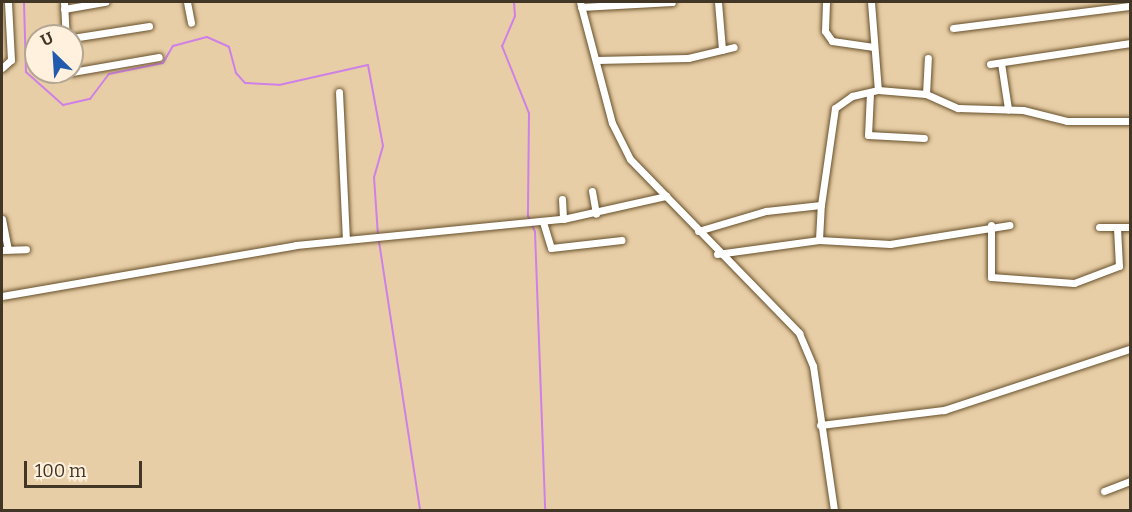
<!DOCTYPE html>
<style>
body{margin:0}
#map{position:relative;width:1132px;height:512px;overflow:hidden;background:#e8cea6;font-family:Bitter,serif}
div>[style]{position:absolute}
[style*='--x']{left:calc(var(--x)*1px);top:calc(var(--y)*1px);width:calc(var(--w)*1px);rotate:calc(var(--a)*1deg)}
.stream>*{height:2px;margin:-1px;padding:0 1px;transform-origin:1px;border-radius:1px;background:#ce80e6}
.roads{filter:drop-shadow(0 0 2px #66502b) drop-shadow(0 0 2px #66502b)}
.street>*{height:7px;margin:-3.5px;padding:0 3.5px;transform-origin:3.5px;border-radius:3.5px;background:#fff}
span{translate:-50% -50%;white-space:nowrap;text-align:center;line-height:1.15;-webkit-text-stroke:5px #fff1dd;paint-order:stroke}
.frame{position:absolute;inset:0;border:3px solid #423727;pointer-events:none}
.north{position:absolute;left:24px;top:24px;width:60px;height:60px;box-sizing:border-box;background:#fff1dd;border:2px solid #b3a794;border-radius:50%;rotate:335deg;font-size:16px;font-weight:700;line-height:24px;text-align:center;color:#423727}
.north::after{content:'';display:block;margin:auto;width:21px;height:27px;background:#215bad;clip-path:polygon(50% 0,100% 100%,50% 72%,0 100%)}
.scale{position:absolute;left:24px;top:461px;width:118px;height:27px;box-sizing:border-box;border:3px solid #423727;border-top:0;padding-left:8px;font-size:18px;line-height:21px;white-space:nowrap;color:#423727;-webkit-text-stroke:4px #fff1dd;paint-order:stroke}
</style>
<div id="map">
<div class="stream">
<div style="--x:24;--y:2;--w:70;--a:88.4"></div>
<div style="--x:26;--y:72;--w:50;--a:41.7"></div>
<div style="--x:63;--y:105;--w:28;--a:-13"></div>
<div style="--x:90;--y:99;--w:31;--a:-53"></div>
<div style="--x:109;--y:74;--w:55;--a:-11.5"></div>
<div style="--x:163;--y:63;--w:20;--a:-60"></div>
<div style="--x:173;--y:46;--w:35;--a:-15"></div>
<div style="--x:207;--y:37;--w:24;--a:24"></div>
<div style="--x:229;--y:47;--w:27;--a:75"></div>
<div style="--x:236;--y:73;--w:13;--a:48"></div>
<div style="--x:245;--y:83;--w:34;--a:3"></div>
<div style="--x:279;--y:85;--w:91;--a:-12.7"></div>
<div style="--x:368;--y:65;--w:82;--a:79.5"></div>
<div style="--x:383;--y:146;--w:32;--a:106"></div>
<div style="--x:374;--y:177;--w:58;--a:86.1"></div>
<div style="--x:378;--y:235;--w:278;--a:81.3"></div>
<div style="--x:514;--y:2;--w:14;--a:86"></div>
<div style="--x:515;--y:16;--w:33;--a:113"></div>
<div style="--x:502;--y:46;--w:72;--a:68.1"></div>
<div style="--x:529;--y:113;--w:103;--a:90.6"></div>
<div style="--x:528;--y:216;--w:17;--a:66"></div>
<div style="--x:535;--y:232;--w:278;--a:87.9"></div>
</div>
<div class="roads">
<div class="street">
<div style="--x:64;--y:2;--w:34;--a:87"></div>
<div style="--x:187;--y:2;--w:21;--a:79"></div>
<div style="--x:580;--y:2;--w:125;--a:75.2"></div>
<div style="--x:612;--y:123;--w:40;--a:63.4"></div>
<div style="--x:630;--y:159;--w:243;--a:45.8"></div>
<div style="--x:799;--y:333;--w:36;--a:67"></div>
<div style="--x:813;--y:366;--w:146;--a:81.7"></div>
<div style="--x:718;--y:2;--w:48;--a:85.2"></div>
<div style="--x:826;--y:2;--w:29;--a:92"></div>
<div style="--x:825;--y:31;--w:12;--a:55"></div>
<div style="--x:832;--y:41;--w:42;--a:8.1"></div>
<div style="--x:871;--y:2;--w:88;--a:85.5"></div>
<div style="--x:581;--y:7;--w:91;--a:-3.1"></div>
<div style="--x:64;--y:9;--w:42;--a:-9.7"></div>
<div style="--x:953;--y:28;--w:178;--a:-7.1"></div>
<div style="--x:72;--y:38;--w:78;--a:-8.9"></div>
<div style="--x:596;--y:60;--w:92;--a:-1.2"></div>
<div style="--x:688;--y:58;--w:47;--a:-13.4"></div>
<div style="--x:1001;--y:63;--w:47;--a:81.3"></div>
<div style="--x:990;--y:64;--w:142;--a:-8.5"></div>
<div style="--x:2;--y:68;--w:12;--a:-42"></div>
<div style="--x:11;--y:60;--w:58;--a:-93"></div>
<div style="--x:72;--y:72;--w:88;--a:-9.8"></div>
<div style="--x:339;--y:92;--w:147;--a:87.3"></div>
<div style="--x:870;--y:93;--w:42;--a:92.7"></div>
<div style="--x:868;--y:135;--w:56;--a:3.1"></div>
<div style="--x:926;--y:94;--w:36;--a:-87"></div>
<div style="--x:592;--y:191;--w:23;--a:80"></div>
<div style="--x:562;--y:199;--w:20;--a:87"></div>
<div style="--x:2;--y:219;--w:31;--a:79"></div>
<div style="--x:543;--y:222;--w:27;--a:73"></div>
<div style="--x:551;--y:248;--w:71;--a:-6.4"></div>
<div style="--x:991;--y:225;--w:52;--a:90"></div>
<div style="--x:991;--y:277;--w:83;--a:4.1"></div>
<div style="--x:1074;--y:283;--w:48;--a:-20.7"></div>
<div style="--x:1119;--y:266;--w:36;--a:-93"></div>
<div style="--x:1099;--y:227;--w:31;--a:0"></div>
<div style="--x:698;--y:231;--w:71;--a:-16.4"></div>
<div style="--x:766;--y:211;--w:55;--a:-6.2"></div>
<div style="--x:821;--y:205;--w:98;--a:-81.8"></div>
<div style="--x:835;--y:108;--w:21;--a:-35"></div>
<div style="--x:852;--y:96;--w:27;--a:-13"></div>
<div style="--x:878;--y:90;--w:48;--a:4.8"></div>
<div style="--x:926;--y:94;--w:35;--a:24"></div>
<div style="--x:958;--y:108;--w:65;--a:1.8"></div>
<div style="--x:1023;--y:110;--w:45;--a:14"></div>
<div style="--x:1067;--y:121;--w:63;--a:0"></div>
<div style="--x:819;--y:240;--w:35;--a:-87"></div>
<div style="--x:2;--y:250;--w:24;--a:-2"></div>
<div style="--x:717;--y:254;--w:103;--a:-7.8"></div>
<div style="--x:819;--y:240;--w:71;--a:3.2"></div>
<div style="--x:890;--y:244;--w:121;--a:-9"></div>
<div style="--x:2;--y:296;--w:298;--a:-9.8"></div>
<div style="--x:296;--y:245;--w:268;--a:-5.6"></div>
<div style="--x:563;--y:219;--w:106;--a:-12.6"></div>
<div style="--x:820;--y:425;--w:125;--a:-6.9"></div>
<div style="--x:944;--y:410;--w:196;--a:-18.2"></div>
<div style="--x:1104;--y:491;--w:28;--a:-21"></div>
</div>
</div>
<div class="frame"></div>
<div class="north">U</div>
<div class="scale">100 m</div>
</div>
